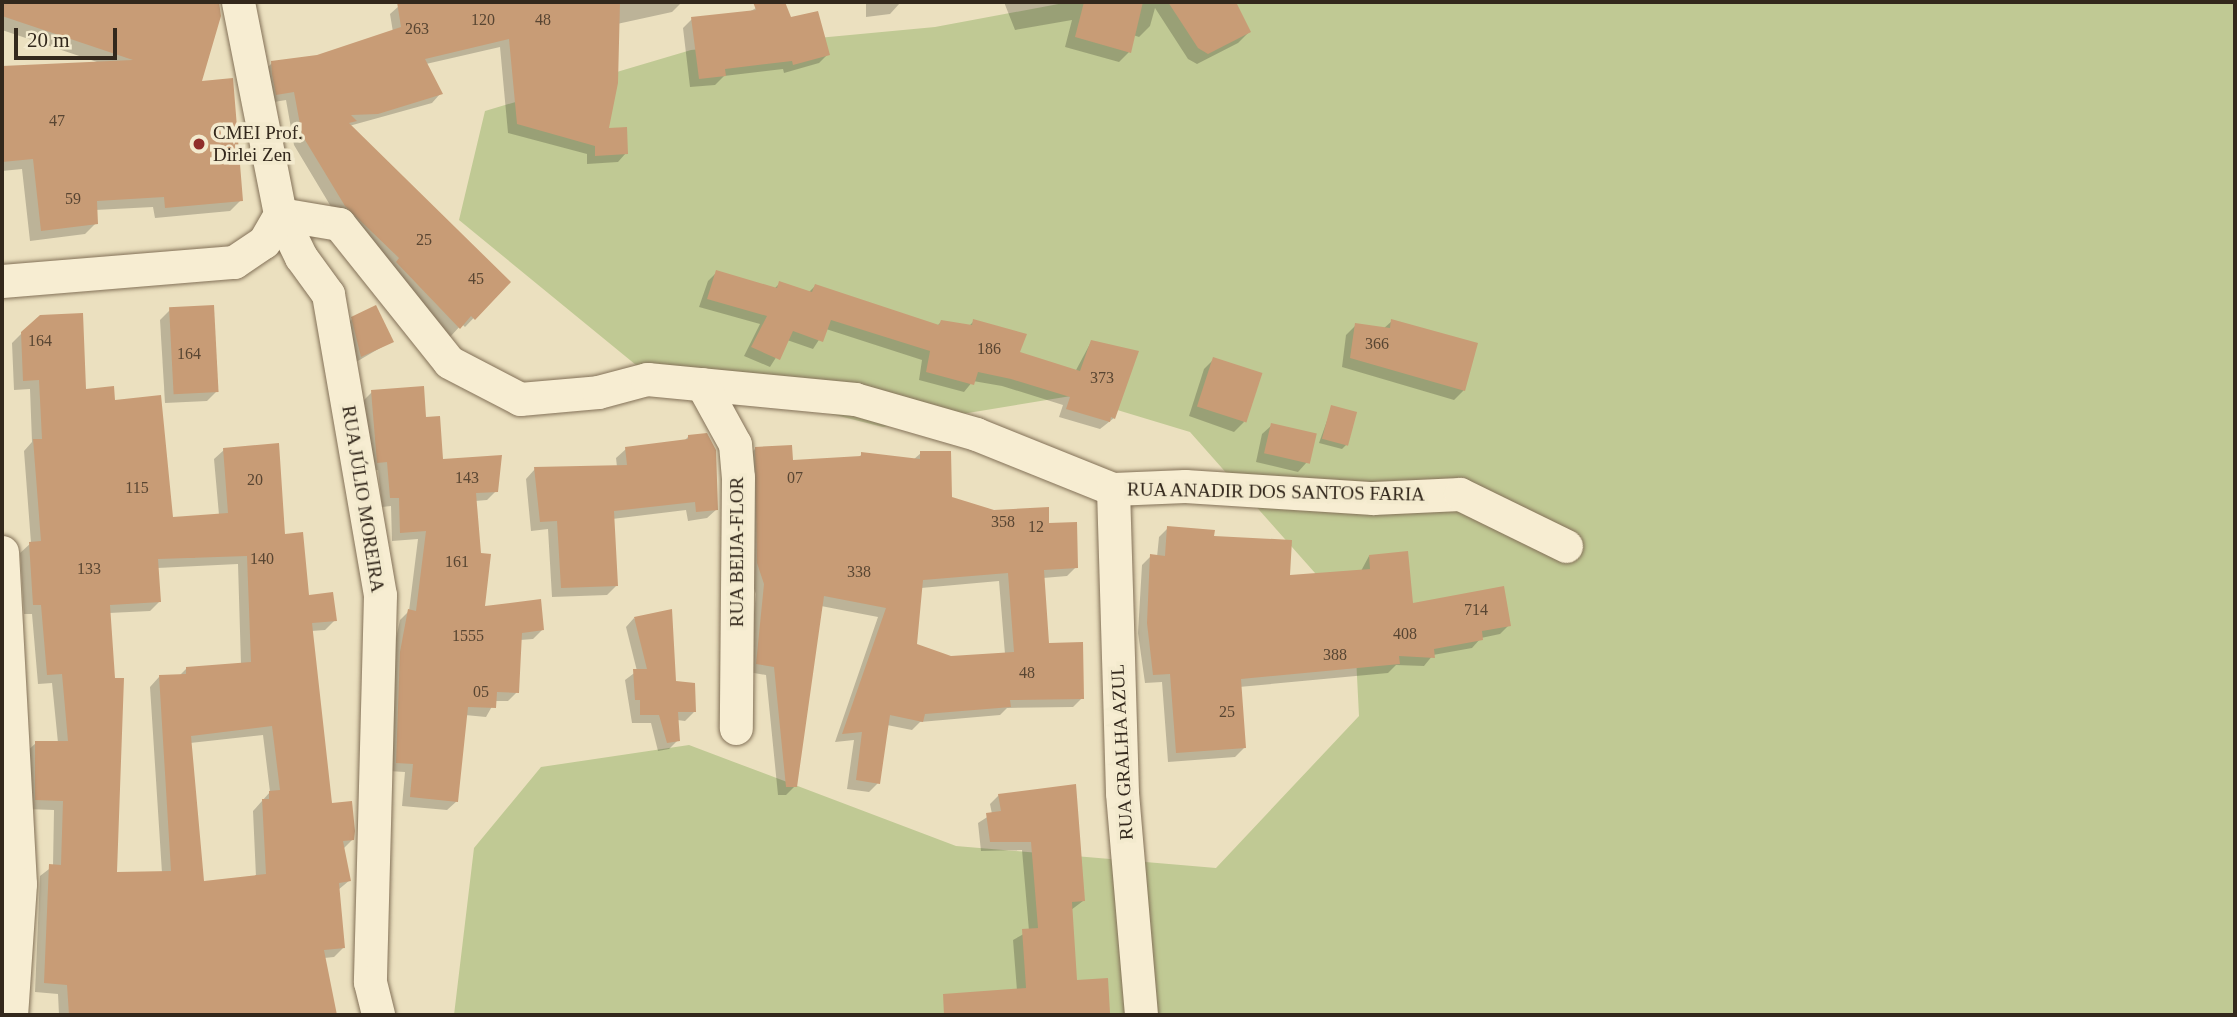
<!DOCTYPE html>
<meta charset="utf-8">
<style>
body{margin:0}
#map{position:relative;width:2237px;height:1017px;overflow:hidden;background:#ebe0bf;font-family:Georgia,serif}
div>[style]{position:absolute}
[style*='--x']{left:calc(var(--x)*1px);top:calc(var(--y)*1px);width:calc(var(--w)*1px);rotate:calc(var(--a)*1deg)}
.green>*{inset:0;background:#c0c994}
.shadow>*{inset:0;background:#0003}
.building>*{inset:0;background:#c89c76;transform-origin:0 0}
.roads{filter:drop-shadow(0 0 2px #837158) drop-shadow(0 0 2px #837158)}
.street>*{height:33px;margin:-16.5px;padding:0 16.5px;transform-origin:16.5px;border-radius:16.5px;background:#f7edd2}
.dots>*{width:19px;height:19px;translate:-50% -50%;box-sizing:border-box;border:4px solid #f3eace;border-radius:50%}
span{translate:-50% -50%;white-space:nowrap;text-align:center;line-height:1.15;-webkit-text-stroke:7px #f3eace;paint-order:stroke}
.number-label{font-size:16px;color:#584532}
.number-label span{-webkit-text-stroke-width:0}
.poi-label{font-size:19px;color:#33281c}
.left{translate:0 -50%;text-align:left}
.street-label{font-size:19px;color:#33281c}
.frame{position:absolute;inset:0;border:4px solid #33281c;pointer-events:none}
.scale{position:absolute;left:14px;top:28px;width:103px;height:32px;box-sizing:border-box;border:4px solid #33281c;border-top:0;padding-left:9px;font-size:21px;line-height:24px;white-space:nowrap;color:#33281c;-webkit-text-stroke:5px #f3eace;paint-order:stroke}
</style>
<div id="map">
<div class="green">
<div style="clip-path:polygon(1069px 2px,2235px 2px,2235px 1015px,454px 1015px,474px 848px,541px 767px,689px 745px,956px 846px,1216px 868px,1359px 716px,1354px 617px,1190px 432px,1071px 396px,883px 427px,636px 365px,459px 220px,485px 111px,691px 50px,935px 27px)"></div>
</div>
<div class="shadow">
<div style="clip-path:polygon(2px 2px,218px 2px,219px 16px,200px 83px,241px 200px,230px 211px,155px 218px,153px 207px,95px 210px,96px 223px,85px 234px,30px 241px,22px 169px,2px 171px,2px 68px,100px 63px,2px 30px)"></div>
<div style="clip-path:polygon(414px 2px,681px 3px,672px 12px,617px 24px,607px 130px,626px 153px,618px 162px,587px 164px,587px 154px,508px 133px,500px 47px,426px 64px,440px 94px,432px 103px,349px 126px,508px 282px,465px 327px,462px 324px,450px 337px,336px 215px,294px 145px,286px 100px,268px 103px,263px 72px,272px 63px,317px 57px,393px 32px,390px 14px,399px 6px)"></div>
<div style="clip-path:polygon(767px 2px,783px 2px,790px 19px,828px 54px,819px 63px,784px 73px,783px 69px,724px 76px,715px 85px,690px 87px,683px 28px,692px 19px,747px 13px)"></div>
<div style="clip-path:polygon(866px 2px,900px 2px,900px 3px,890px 14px,866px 17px)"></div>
<div style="clip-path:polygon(1004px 2px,1234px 2px,1249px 32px,1238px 43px,1197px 64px,1188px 59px,1155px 8px,1150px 26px,1139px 37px,1133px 35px,1129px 52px,1119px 62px,1065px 47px,1072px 20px,1015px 30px)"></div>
<div style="clip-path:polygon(717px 272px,774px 289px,780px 283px,808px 293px,815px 286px,936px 327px,941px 322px,969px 326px,974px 321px,1018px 353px,1075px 372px,1091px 342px,1114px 418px,1100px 429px,1059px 417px,1063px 405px,1002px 386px,973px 381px,964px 392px,919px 380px,922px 360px,826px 329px,813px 349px,787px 340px,770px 367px,744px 356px,760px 324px,699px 307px,708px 281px)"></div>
<div style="clip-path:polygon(170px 310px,217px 391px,207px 401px,165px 403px,160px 320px)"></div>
<div style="clip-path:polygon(353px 318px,392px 341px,351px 365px,343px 328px)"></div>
<div style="clip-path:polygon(1392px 321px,1464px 390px,1454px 400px,1342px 367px,1346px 335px,1356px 325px,1383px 329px)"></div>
<div style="clip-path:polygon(evenodd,22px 333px,84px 391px,114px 402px,172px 519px,219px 515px,214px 459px,224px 450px,283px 535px,308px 597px,335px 620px,325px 630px,311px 631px,330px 805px,353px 839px,343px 849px,350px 880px,338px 890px,344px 947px,334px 957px,324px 958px,335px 1015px,59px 1015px,58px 994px,35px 992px,40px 876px,53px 866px,54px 810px,26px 809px,26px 752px,36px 743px,58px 743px,52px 683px,38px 684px,32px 614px,24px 614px,20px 553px,31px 543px,24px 451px,32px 442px,30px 389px,14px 390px,12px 343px,22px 333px,238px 564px,241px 665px,186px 669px,179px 676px,159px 677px,150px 687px,162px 873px,115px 874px,109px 613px,150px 611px,160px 601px,157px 568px,238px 564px,22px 333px,263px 735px,270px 792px,253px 811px,256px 877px,203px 883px,190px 743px,263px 735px)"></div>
<div style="clip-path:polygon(1214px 359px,1244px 422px,1234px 432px,1189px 416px,1204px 369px)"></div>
<div style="clip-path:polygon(372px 392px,424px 419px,441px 461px,496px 491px,487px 500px,475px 501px,483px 608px,542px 630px,533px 639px,520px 640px,517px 692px,508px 701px,495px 701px,486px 717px,465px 715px,457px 801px,447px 810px,402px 806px,405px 772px,388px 771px,391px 662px,400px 620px,409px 611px,418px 539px,392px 541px,391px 506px,382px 507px,378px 470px,369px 471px,363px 401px)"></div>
<div style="clip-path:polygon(1332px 407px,1346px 445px,1342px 449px,1319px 443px)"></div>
<div style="clip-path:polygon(1272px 425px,1307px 462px,1298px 472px,1256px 462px,1262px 434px)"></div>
<div style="clip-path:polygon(689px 436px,717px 509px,707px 518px,688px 521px,686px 510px,612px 519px,616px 586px,607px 595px,552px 597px,548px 529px,531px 531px,526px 479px,535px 469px,617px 467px,616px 458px,626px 449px,683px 442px)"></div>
<div style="clip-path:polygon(evenodd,755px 449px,791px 461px,858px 458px,862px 454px,913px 460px,921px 453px,950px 499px,1048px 525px,1076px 567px,1067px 576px,1043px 578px,1048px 645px,1082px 698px,1073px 707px,1007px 708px,1000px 715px,920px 722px,912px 730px,887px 725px,878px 783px,869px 792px,847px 789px,854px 740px,835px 742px,878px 617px,821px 606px,795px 786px,786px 795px,778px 795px,766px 675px,748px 672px,756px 594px,748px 572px,746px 458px,755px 449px,999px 581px,1005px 654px,951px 658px,915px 645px,921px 588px,999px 581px)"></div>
<div style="clip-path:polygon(1168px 528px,1212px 537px,1288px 577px,1361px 571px,1369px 556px,1411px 605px,1509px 625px,1500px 634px,1481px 638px,1472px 648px,1433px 655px,1424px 666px,1396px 665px,1388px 673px,1239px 687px,1244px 748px,1235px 757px,1168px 762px,1162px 682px,1145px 683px,1138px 633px,1142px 565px,1151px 556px,1157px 557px,1159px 537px)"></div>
<div style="clip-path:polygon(634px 618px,694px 712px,685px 721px,677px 720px,678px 740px,669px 749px,658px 751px,651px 723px,632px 723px,625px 680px,637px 671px,626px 627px)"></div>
<div style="clip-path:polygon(999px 795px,1083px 901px,1071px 910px,1076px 981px,1108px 1012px,1105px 1015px,950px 1015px,949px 1004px,1017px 991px,1013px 940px,1029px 931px,1022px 850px,981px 851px,978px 823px,992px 814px,990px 804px)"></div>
</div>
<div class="building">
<div style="clip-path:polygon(2px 2px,219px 2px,221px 16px,202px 81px,233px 78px,243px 201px,165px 208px,164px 197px,97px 201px,98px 224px,41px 231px,33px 159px,2px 162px,2px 66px,133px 60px,2px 16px)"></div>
<div style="clip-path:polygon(397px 2px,620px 2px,618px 83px,609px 128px,627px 127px,628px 154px,595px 156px,595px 146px,517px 124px,509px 39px,425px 59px,443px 94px,378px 114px,351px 115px,357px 121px,349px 123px,511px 282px,475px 320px,471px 316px,460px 329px,396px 262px,399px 258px,345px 206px,302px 135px,294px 92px,276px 95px,272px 74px,271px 61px,317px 55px,401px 27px)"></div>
<div style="clip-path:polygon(753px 2px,785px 2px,791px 17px,818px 11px,830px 55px,793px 65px,792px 61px,725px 69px,726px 76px,699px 79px,691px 17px,756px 10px)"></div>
<div style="clip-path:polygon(1084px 2px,1143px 2px,1131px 53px,1075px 37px)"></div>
<div style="clip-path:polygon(1168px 2px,1236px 2px,1251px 32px,1208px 54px,1198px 48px)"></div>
<div style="clip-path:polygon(716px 270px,777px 288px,779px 281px,812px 292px,815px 284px,939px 325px,941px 320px,972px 325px,973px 319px,1027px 334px,1020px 352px,1080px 371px,1091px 340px,1139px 351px,1115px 419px,1111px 417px,1110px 422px,1066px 409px,1070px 397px,1011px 379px,978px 372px,974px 385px,926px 372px,930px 351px,831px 320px,823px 342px,793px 331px,780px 360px,751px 347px,767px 316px,707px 299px)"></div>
<div style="left:214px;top:305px;width:87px;height:45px;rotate:87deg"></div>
<div style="clip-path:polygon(376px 305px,394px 342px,361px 357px,351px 317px)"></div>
<div style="clip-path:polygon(evenodd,83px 313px,86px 389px,114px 386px,115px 400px,161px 395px,173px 517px,228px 513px,223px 448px,279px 443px,285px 534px,303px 532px,309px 595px,333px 592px,337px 621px,312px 623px,332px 803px,352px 801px,355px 831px,354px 840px,343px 841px,351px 881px,339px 883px,345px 948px,324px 950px,337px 1015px,69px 1015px,67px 985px,44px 983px,49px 864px,61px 865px,63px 801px,35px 800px,35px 741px,68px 741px,62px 674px,47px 675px,41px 605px,33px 605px,29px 542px,41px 541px,33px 439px,42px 439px,39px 380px,23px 381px,21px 332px,40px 315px,83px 313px,247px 556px,251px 662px,186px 667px,186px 674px,159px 675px,171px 871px,117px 872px,124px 678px,115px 678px,110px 605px,161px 602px,158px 559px,247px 556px,83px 313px,272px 726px,280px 790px,269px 791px,269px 799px,262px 799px,266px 874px,204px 881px,191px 736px,272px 726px)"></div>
<div style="clip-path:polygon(1391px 319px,1478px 343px,1465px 391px,1350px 358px,1355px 323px,1390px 328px)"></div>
<div style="left:1213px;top:357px;width:52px;height:52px;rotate:18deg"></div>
<div style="clip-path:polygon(424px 386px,426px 417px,440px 416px,443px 459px,502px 455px,498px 492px,476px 493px,481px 553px,491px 554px,485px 606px,541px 599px,544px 630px,522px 633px,519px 693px,497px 692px,496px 708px,468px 707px,458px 802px,410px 797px,413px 764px,396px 763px,400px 652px,408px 609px,416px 611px,426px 531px,400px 533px,399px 498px,390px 498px,387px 462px,377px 463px,371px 390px)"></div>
<div style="left:1331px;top:405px;width:27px;height:35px;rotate:15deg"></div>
<div style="left:1271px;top:423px;width:47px;height:31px;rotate:13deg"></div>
<div style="clip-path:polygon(707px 433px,716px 450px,718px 510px,696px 512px,695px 502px,614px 511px,618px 586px,561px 588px,557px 521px,540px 522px,534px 467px,627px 465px,625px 447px,688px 439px,688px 435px)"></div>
<div style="clip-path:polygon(evenodd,792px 445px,793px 460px,861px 456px,861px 452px,920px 459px,920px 451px,951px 451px,952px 497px,994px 510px,1049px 507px,1049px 523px,1077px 522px,1078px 568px,1044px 570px,1049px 643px,1083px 642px,1084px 699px,1010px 700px,1011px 707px,925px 714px,923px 722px,890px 715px,880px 784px,856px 780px,862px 732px,842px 734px,886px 608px,824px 596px,797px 787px,786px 787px,774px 667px,756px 664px,764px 584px,757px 563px,755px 447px,792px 445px,1008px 573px,1014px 652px,951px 656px,917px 644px,923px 580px,1008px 573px)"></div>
<div style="clip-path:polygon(1167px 526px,1215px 530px,1214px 536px,1292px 540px,1290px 575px,1370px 569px,1369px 555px,1408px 551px,1413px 603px,1504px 586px,1511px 626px,1482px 631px,1483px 640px,1434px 649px,1435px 658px,1399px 656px,1400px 664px,1241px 679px,1246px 748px,1176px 753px,1170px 674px,1153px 675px,1147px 623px,1150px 554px,1165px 556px)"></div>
<div style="clip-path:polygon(672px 609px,676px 681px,695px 683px,696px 712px,678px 712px,680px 741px,667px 743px,659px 715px,640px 715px,640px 700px,635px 700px,633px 669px,647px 669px,634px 617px)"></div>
<div style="clip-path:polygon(1076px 784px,1085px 901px,1072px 902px,1077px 980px,1108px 978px,1110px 1013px,944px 1015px,943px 994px,1026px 988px,1022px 929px,1038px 928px,1031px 842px,990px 842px,986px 813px,1001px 811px,998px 794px)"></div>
</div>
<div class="roads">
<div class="street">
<div style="--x:238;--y:2;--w:216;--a:78.8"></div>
<div style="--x:280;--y:214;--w:48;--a:64"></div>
<div style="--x:301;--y:257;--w:46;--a:53.9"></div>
<div style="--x:328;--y:294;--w:305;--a:80.2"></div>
<div style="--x:380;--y:595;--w:387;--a:91.5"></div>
<div style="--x:370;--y:982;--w:34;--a:76"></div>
<div style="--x:280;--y:214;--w:60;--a:9.6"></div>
<div style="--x:339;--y:224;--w:176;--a:51.4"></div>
<div style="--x:449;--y:362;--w:80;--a:27.5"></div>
<div style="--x:520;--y:399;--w:78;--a:-5.1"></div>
<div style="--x:598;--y:392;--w:51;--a:-14.9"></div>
<div style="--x:647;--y:379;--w:209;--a:5.5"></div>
<div style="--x:855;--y:399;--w:126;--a:16.1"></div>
<div style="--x:976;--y:434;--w:148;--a:21.9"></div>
<div style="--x:1113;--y:489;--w:72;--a:-2.4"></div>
<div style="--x:1185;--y:486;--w:188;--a:3.7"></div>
<div style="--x:1373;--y:498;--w:87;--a:-2.6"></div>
<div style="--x:1460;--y:494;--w:118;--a:26.1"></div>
<div style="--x:2;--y:281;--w:233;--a:-4.7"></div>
<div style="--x:234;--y:262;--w:36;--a:-34"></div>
<div style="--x:264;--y:242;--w:32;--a:-60"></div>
<div style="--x:702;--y:384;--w:68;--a:61.2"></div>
<div style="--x:735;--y:444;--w:33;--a:85"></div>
<div style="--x:738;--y:477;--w:251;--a:90.5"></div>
<div style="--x:1113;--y:489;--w:304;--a:88.3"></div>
<div style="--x:1122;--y:793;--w:223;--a:85.1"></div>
<div style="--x:2;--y:552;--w:332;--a:86.9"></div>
<div style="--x:20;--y:884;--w:131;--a:93.9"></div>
</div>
</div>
<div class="dots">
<div style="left:199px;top:144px;background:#902e2b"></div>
</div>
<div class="number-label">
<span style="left:483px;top:20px">120</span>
<span style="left:543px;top:20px">48</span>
<span style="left:417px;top:29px">263</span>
<span style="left:57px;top:121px">47</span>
<span style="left:73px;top:199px">59</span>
<span style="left:424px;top:240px">25</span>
<span style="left:476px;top:279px">45</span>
<span style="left:40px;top:341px">164</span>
<span style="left:1377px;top:344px">366</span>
<span style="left:989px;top:349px">186</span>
<span style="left:189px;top:354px">164</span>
<span style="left:1102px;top:378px">373</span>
<span style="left:467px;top:478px">143</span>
<span style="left:795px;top:478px">07</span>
<span style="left:255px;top:480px">20</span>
<span style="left:137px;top:488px">115</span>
<span style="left:1003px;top:522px">358</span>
<span style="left:1036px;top:527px">12</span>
<span style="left:262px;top:559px">140</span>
<span style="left:457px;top:562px">161</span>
<span style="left:89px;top:569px">133</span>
<span style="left:859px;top:572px">338</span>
<span style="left:1476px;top:610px">714</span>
<span style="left:1405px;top:634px">408</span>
<span style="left:468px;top:636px">1555</span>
<span style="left:1335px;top:655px">388</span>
<span style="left:1027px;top:673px">48</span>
<span style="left:481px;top:692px">05</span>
<span style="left:1227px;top:712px">25</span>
</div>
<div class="poi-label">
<span class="left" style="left:213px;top:144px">CMEI Prof.<br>Dirlei Zen</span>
</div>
<div class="street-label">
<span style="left:1276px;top:492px;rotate:1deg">RUA ANADIR DOS SANTOS FARIA</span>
<span style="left:363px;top:499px;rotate:81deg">RUA JÚLIO MOREIRA</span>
<span style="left:737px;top:552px;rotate:-90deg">RUA BEIJA-FLOR</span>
<span style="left:1122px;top:752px;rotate:-93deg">RUA GRALHA AZUL</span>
</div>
<div class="frame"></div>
<div class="scale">20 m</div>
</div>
